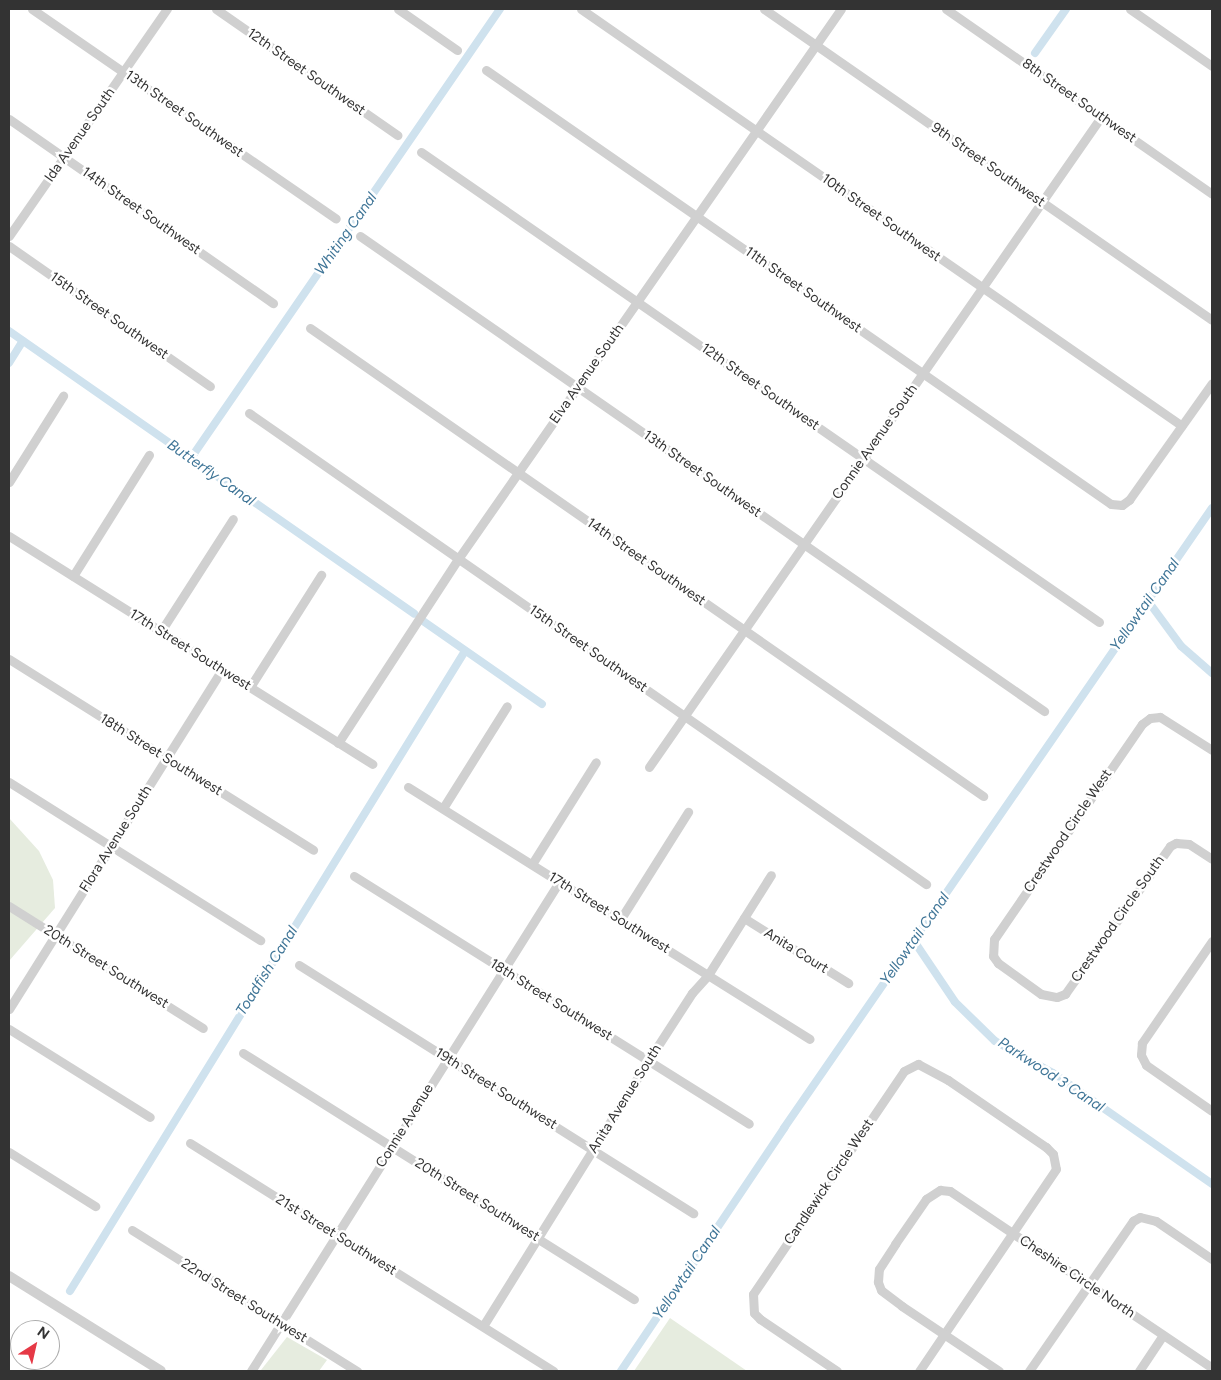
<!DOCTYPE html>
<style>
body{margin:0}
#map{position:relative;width:1221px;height:1380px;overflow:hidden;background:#fff;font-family:Figtree,sans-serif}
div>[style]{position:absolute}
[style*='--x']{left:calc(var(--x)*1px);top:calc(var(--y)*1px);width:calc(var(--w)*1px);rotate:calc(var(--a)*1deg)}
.green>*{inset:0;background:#e6ecdf}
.canal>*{height:8px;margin:-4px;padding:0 4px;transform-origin:4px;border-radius:4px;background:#cfe2ee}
.minor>*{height:9px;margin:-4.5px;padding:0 4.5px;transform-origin:4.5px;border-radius:4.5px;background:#d0d0d0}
.tertiary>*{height:10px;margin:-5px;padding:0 5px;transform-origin:5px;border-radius:5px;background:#d0d0d0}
span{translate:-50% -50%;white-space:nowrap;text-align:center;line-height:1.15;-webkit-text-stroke:5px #fff;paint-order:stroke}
.street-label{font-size:14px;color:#333}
.water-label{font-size:15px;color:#3f7597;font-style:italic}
.frame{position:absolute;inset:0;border:10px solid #333;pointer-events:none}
.north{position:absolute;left:10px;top:1320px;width:50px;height:50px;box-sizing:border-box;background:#fff;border:1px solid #adadad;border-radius:50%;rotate:35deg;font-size:14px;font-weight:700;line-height:20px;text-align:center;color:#333}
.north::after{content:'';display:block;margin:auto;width:18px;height:22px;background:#e63946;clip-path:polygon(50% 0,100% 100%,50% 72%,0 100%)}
</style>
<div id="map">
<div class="green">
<div style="clip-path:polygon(9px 818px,39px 851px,53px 880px,55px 908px,9px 961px)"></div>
<div style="clip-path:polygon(670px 1318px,747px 1371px,634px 1371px)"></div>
<div style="clip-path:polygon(287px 1337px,327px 1360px,319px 1371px,261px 1370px)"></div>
</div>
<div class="canal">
<div style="--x:1035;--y:53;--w:54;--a:-54.8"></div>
<div style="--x:9;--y:331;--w:494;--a:34.9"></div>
<div style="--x:9;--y:363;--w:26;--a:-58"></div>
<div style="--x:191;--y:458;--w:545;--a:-55.46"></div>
<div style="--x:1148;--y:601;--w:56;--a:53.7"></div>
<div style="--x:1181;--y:646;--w:41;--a:41.1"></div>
<div style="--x:423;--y:621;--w:145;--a:34.9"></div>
<div style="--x:914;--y:941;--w:73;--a:56.1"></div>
<div style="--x:955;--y:1002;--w:56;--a:44.3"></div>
<div style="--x:995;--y:1041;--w:66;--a:28.9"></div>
<div style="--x:1053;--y:1073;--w:194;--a:34.9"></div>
<div style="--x:70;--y:1291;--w:752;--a:-58.32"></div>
<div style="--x:621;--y:1371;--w:293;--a:-56.1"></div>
<div style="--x:784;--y:1128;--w:753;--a:-55.38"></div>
</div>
<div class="minor">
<div style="--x:32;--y:9;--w:369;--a:34.6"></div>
<div style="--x:216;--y:9;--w:221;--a:34.8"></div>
<div style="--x:398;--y:9;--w:72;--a:34.8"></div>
<div style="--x:581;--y:9;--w:731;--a:34.75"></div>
<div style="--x:764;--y:9;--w:545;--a:34.77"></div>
<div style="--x:946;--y:9;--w:324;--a:34.8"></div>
<div style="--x:1130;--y:9;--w:100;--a:34.8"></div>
<div style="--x:486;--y:70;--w:761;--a:34.78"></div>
<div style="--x:1111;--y:504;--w:11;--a:5"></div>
<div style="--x:1122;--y:505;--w:9;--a:-36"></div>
<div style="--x:1129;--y:500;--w:143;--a:-54.6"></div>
<div style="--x:9;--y:119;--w:322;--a:34.9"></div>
<div style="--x:421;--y:152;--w:825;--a:34.73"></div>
<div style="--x:9;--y:236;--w:277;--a:-55.2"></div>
<div style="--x:360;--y:236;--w:833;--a:34.78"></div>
<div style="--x:9;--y:246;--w:245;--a:34.9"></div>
<div style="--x:310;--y:328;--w:820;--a:34.81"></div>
<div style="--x:249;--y:413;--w:825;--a:34.83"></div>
<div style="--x:9;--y:482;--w:102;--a:-57.9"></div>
<div style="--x:9;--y:536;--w:429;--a:32.1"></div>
<div style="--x:73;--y:576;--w:143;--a:-57.9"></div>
<div style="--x:161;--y:631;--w:133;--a:-57.3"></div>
<div style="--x:9;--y:659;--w:359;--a:32.1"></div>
<div style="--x:250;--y:687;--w:133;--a:-57.6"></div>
<div style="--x:338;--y:743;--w:220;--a:-56.9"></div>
<div style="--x:458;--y:559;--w:670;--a:-55.15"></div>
<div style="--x:1212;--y:750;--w:62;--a:-147.6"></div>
<div style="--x:1160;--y:717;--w:10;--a:174"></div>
<div style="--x:1150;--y:718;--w:10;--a:143"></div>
<div style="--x:1142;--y:724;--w:261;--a:124.5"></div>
<div style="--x:994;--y:939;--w:17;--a:93"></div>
<div style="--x:993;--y:956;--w:9;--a:54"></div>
<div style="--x:998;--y:963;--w:53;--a:35.8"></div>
<div style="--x:1041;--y:994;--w:16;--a:11"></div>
<div style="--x:1057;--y:997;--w:9;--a:-21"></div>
<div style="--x:1065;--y:994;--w:181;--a:-54.6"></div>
<div style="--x:1170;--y:846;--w:7;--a:-27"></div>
<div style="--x:1176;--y:843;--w:13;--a:4"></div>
<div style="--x:1189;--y:844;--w:27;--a:33"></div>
<div style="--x:649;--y:767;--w:792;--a:-55.19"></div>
<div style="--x:9;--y:782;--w:297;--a:32.2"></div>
<div style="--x:408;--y:787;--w:474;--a:32.1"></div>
<div style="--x:443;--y:808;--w:120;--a:-57.9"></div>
<div style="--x:532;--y:864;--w:120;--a:-57.9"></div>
<div style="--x:354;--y:876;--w:466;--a:32.1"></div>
<div style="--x:9;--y:906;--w:229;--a:32.2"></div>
<div style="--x:744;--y:918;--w:123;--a:32"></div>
<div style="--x:620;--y:920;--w:128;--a:-57.8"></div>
<div style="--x:1212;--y:941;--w:124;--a:124.5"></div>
<div style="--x:1142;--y:1043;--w:12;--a:95"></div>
<div style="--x:1141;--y:1055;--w:11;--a:63"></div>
<div style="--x:1146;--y:1065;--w:80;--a:34.9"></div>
<div style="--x:299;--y:965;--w:466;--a:32.2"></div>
<div style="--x:9;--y:1009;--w:400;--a:-57.9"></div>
<div style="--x:9;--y:1029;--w:166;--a:32"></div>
<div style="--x:243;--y:1053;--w:462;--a:32.2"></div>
<div style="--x:190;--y:1143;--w:429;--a:32.1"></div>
<div style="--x:9;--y:1152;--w:102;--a:32.1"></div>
<div style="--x:132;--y:1230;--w:266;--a:32.1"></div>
<div style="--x:483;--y:1326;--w:312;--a:-58.1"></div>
<div style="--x:648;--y:1061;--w:81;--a:-57.1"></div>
<div style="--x:692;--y:993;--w:24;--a:-48"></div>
<div style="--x:708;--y:975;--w:118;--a:-57.8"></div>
<div style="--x:251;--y:1371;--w:578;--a:-57.79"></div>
<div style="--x:837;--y:1371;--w:93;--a:-146"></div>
<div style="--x:760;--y:1319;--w:8;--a:-135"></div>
<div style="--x:754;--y:1313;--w:19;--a:-93"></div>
<div style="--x:753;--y:1294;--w:269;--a:-55.9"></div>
<div style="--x:904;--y:1071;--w:16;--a:-27"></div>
<div style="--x:918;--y:1064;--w:34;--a:28"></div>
<div style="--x:948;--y:1080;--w:119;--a:34.4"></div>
<div style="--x:1046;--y:1147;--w:10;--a:45"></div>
<div style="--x:1053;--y:1154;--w:15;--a:79"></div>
<div style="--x:1056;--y:1169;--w:244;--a:124.1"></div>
<div style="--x:999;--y:1371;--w:117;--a:-146.2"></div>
<div style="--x:902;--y:1306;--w:26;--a:-143"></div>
<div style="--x:881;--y:1290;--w:9;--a:-111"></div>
<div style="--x:878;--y:1282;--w:13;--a:-86"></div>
<div style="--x:879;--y:1269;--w:30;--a:-57"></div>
<div style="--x:895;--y:1244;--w:55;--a:-55.4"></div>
<div style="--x:926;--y:1199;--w:17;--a:-33"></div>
<div style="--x:940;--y:1190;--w:10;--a:6"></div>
<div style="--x:950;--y:1191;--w:316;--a:34"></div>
<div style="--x:1029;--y:1371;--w:183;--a:-55.3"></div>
<div style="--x:1133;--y:1221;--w:8;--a:-30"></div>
<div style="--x:1140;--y:1217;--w:16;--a:14"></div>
<div style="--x:1156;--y:1221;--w:68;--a:34.2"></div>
<div style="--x:1139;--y:1371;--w:43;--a:-56.3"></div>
</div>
<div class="tertiary">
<div style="--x:9;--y:1276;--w:179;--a:32"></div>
</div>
<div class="street-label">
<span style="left:306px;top:72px;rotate:35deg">12th Street Southwest</span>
<span style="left:1079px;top:101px;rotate:35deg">8th Street Southwest</span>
<span style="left:184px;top:114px;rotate:35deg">13th Street Southwest</span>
<span style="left:80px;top:135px;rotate:-55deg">Ida Avenue South</span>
<span style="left:988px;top:165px;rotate:35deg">9th Street Southwest</span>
<span style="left:141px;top:211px;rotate:35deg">14th Street Southwest</span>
<span style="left:881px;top:218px;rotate:35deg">10th Street Southwest</span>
<span style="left:803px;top:290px;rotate:35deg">11th Street Southwest</span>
<span style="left:109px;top:316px;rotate:35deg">15th Street Southwest</span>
<span style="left:587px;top:374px;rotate:-55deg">Elva Avenue South</span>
<span style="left:760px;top:387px;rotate:35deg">12th Street Southwest</span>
<span style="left:875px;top:442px;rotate:-55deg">Connie Avenue South</span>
<span style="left:702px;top:474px;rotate:35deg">13th Street Southwest</span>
<span style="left:646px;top:562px;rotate:35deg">14th Street Southwest</span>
<span style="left:588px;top:649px;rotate:35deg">15th Street Southwest</span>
<span style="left:190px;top:650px;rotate:32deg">17th Street Southwest</span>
<span style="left:161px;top:755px;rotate:32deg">18th Street Southwest</span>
<span style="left:1068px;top:831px;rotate:-56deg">Crestwood Circle West</span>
<span style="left:116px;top:839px;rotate:-58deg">Flora Avenue South</span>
<span style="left:609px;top:913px;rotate:32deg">17th Street Southwest</span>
<span style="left:1118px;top:919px;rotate:-55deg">Crestwood Circle South</span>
<span style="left:796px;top:951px;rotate:32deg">Anita Court</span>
<span style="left:106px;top:967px;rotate:32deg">20th Street Southwest</span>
<span style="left:551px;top:1000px;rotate:32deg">18th Street Southwest</span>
<span style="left:496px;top:1089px;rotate:32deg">19th Street Southwest</span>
<span style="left:625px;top:1099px;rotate:-58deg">Anita Avenue South</span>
<span style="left:405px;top:1126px;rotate:-58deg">Connie Avenue</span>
<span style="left:829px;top:1182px;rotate:-56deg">Candlewick Circle West</span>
<span style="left:477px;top:1200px;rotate:32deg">20th Street Southwest</span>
<span style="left:336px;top:1235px;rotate:32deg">21st Street Southwest</span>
<span style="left:1077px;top:1277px;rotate:34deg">Cheshire Circle North</span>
<span style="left:244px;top:1301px;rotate:32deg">22nd Street Southwest</span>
</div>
<div class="water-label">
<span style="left:346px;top:234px;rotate:-55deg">Whiting Canal</span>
<span style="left:211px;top:473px;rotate:35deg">Butterfly Canal</span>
<span style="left:1145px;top:605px;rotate:-55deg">Yellowtail Canal</span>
<span style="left:915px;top:939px;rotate:-55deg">Yellowtail Canal</span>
<span style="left:267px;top:971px;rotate:-58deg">Toadfish Canal</span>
<span style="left:1051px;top:1075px;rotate:33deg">Parkwood 3 Canal</span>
<span style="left:687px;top:1273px;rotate:-56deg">Yellowtail Canal</span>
</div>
<div class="frame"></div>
<div class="north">N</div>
</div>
